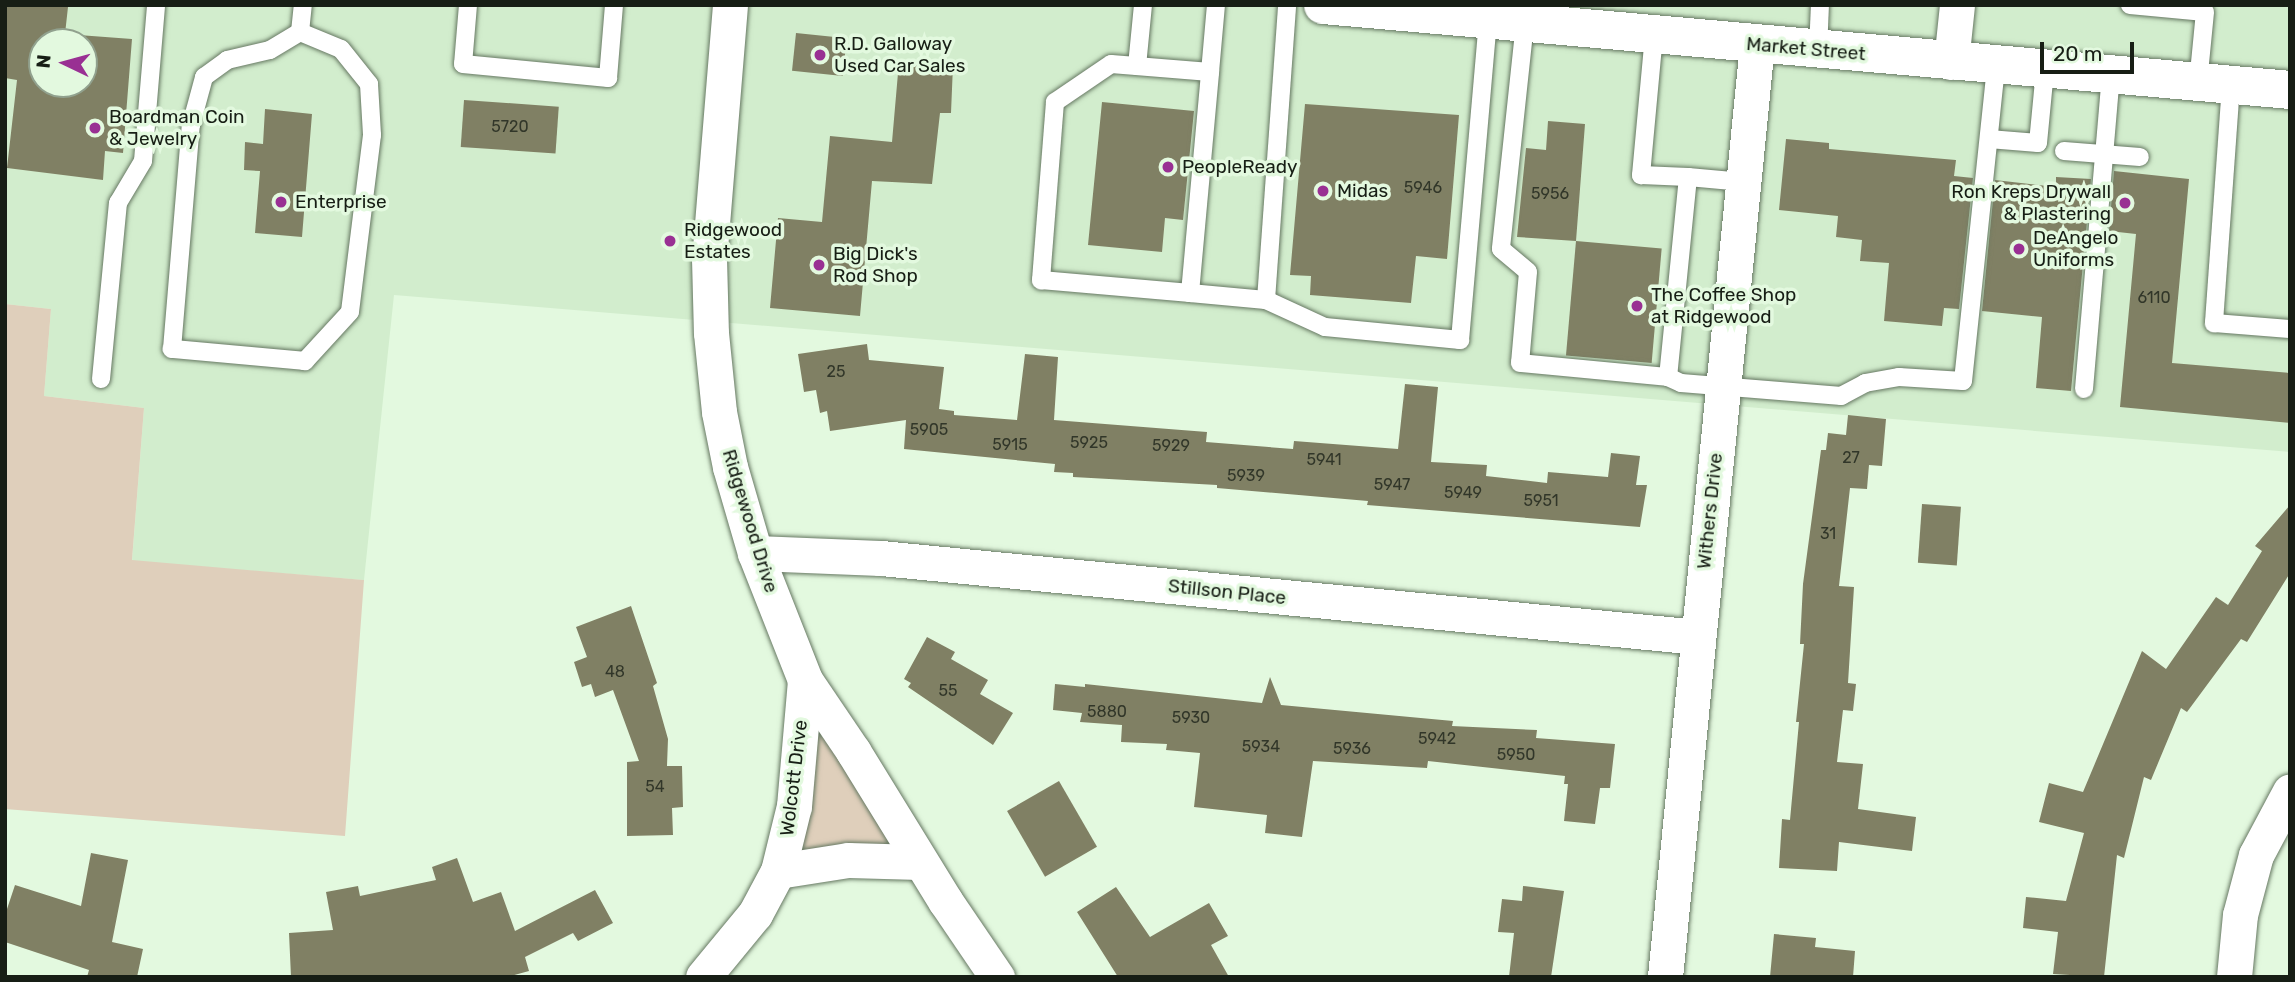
<!DOCTYPE html>
<style>
body{margin:0}
#map{position:relative;width:2295px;height:982px;overflow:hidden;background:#e3f9df;font-family:Rubik,sans-serif}
div>[style]{position:absolute}
[style*='--x']{left:calc(var(--x)*1px);top:calc(var(--y)*1px);width:calc(var(--w)*1px);rotate:calc(var(--a)*1deg)}
.built>*{inset:0;background:#d2edcd}
.green>*{inset:0;background:#dfcfbb}
.building>*{inset:0;background:#808064;transform-origin:0 0}
.roads{filter:drop-shadow(0 0 2px #667862) drop-shadow(0 0 2px #667862)}
.lane>*{height:18px;margin:-9px;padding:0 9px;transform-origin:9px;border-radius:9px;background:#fff}
.street>*{height:35px;margin:-17.5px;padding:0 17.5px;transform-origin:17.5px;border-radius:17.5px;background:#fff}
.primary>*{height:38px;margin:-19px;padding:0 19px;transform-origin:19px;border-radius:19px;background:#fff}
.dots>*{width:19px;height:19px;translate:-50% -50%;box-sizing:border-box;border:4px solid #e3f9df;border-radius:50%}
span{translate:-50% -50%;white-space:nowrap;text-align:center;line-height:1.15;-webkit-text-stroke:7px #e3f9df;paint-order:stroke}
.number-label{font-size:16px;color:#313629}
.number-label span{-webkit-text-stroke-width:0}
.poi-label{font-size:19px;color:#171e15}
.left{translate:0 -50%;text-align:left}
.right{translate:-100% -50%;text-align:right}
.street-label{font-size:19px;color:#171e15}
.frame{position:absolute;inset:0;border:7px solid #171e15;pointer-events:none}
.north{position:absolute;left:28px;top:28px;width:70px;height:70px;box-sizing:border-box;background:#e3f9df;border:2px solid #91a18e;border-radius:50%;rotate:275deg;font-size:19px;font-weight:700;line-height:28px;text-align:center;color:#171e15}
.north::after{content:'';display:block;margin:auto;width:24px;height:32px;background:#993093;clip-path:polygon(50% 0,100% 100%,50% 72%,0 100%)}
.scale{position:absolute;left:2040px;top:42px;width:94px;height:32px;box-sizing:border-box;border:4px solid #171e15;border-top:0;padding-left:9px;font-size:21px;line-height:24px;white-space:nowrap;color:#171e15;-webkit-text-stroke:5px #e3f9df;paint-order:stroke}
</style>
<div id="map">
<div class="built">
<div style="clip-path:polygon(evenodd,5px 5px,2290px 5px,2290px 452px,394px 295px,364px 580px,132px 561px,144px 408px,44px 396px,51px 309px,5px 304px,5px 5px,42px 42px,84px 42px,84px 84px,42px 84px,42px 42px)"></div>
</div>
<div class="green">
<div style="clip-path:polygon(5px 304px,51px 309px,44px 396px,144px 408px,132px 560px,364px 580px,345px 836px,5px 809px)"></div>
<div style="clip-path:polygon(805px 680px,920px 862px,778px 871px)"></div>
</div>
<div class="building">
<div style="clip-path:polygon(evenodd,5px 5px,68px 7px,65px 34px,132px 39px,123px 153px,105px 151px,103px 180px,7px 168px,17px 80px,5px 78px,5px 5px,42px 42px,84px 42px,84px 84px,42px 84px,42px 42px)"></div>
<div style="left:796px;top:33px;width:51px;height:38px;rotate:6deg"></div>
<div style="clip-path:polygon(905px 61px,953px 65px,951px 113px,940px 113px,932px 184px,872px 181px,860px 316px,770px 308px,778px 218px,822px 222px,830px 136px,892px 142px,898px 73px,904px 73px)"></div>
<div style="left:464px;top:100px;width:95px;height:47px;rotate:4deg"></div>
<div style="clip-path:polygon(1102px 102px,1194px 111px,1183px 220px,1165px 218px,1162px 252px,1088px 245px)"></div>
<div style="clip-path:polygon(1305px 104px,1459px 115px,1447px 259px,1416px 256px,1411px 303px,1310px 295px,1311px 276px,1290px 275px)"></div>
<div style="clip-path:polygon(265px 109px,312px 114px,302px 237px,255px 233px,260px 171px,244px 170px,245px 142px,263px 144px)"></div>
<div style="clip-path:polygon(1548px 121px,1585px 124px,1576px 241px,1517px 237px,1526px 148px,1546px 150px)"></div>
<div style="clip-path:polygon(1786px 139px,1829px 143px,1829px 149px,1956px 160px,1954px 176px,1973px 178px,1959px 309px,1944px 308px,1942px 326px,1884px 321px,1889px 263px,1860px 261px,1862px 240px,1836px 237px,1838px 216px,1779px 210px)"></div>
<div style="clip-path:polygon(2114px 171px,2189px 179px,2172px 363px,2290px 373px,2290px 423px,2120px 407px,2136px 234px,2109px 231px)"></div>
<div style="clip-path:polygon(2056px 177px,2091px 179px,2071px 391px,2036px 388px,2042px 317px,1982px 311px,1995px 180px,2056px 187px)"></div>
<div style="left:1576px;top:241px;width:86px;height:115px;rotate:5deg"></div>
<div style="clip-path:polygon(867px 344px,869px 360px,944px 367px,939px 409px,954px 411px,954px 415px,1017px 420px,1025px 354px,1058px 357px,1054px 420px,1207px 432px,1206px 442px,1293px 449px,1294px 441px,1398px 449px,1405px 384px,1438px 387px,1431px 462px,1487px 465px,1486px 476px,1547px 483px,1548px 472px,1608px 477px,1611px 453px,1640px 456px,1636px 485px,1647px 485px,1640px 527px,1367px 505px,1368px 501px,1217px 488px,1217px 485px,1073px 477px,1073px 473px,1054px 472px,1055px 464px,904px 449px,906px 420px,830px 431px,827px 411px,820px 413px,816px 390px,804px 392px,798px 354px)"></div>
<div style="clip-path:polygon(1848px 415px,1886px 419px,1882px 466px,1869px 465px,1867px 489px,1850px 488px,1839px 586px,1854px 587px,1848px 683px,1856px 684px,1853px 711px,1843px 710px,1837px 762px,1863px 764px,1858px 809px,1916px 817px,1912px 851px,1839px 842px,1837px 871px,1779px 868px,1782px 819px,1790px 820px,1799px 722px,1796px 722px,1804px 644px,1800px 644px,1803px 584px,1821px 450px,1826px 450px,1828px 433px,1846px 435px)"></div>
<div style="left:1922px;top:504px;width:39px;height:59px;rotate:4deg"></div>
<div style="clip-path:polygon(2290px 505px,2290px 573px,2247px 642px,2241px 639px,2187px 712px,2181px 708px,2151px 780px,2144px 777px,2124px 858px,2117px 855px,2104px 977px,2053px 974px,2058px 932px,2023px 928px,2026px 897px,2066px 901px,2084px 833px,2039px 822px,2049px 783px,2083px 792px,2142px 651px,2166px 669px,2216px 597px,2228px 605px,2262px 551px,2255px 546px)"></div>
<div style="clip-path:polygon(631px 606px,657px 683px,653px 686px,668px 739px,667px 766px,682px 766px,683px 807px,672px 808px,673px 835px,627px 836px,627px 762px,639px 761px,613px 690px,595px 697px,591px 684px,582px 687px,574px 662px,587px 657px,576px 627px)"></div>
<div style="clip-path:polygon(927px 637px,955px 652px,951px 659px,988px 680px,980px 694px,1013px 713px,993px 745px,908px 687px,911px 683px,904px 679px)"></div>
<div style="clip-path:polygon(1270px 677px,1281px 705px,1453px 721px,1452px 726px,1537px 730px,1536px 738px,1615px 744px,1610px 788px,1600px 788px,1595px 824px,1564px 821px,1568px 784px,1564px 784px,1565px 776px,1428px 761px,1427px 768px,1313px 761px,1302px 837px,1265px 833px,1267px 815px,1194px 807px,1200px 753px,1166px 750px,1167px 744px,1121px 742px,1122px 725px,1080px 722px,1082px 713px,1053px 710px,1055px 684px,1085px 687px,1085px 684px,1262px 703px)"></div>
<div style="left:1059px;top:781px;width:76px;height:60px;rotate:60deg"></div>
<div style="clip-path:polygon(91px 853px,128px 860px,112px 942px,143px 949px,137px 977px,87px 977px,89px 970px,5px 942px,5px 915px,15px 885px,81px 906px)"></div>
<div style="clip-path:polygon(457px 858px,473px 902px,501px 892px,515px 931px,595px 890px,613px 923px,578px 941px,573px 933px,525px 957px,529px 971px,507px 977px,291px 977px,289px 933px,333px 930px,326px 892px,358px 886px,360px 896px,436px 880px,432px 867px)"></div>
<div style="clip-path:polygon(1523px 886px,1564px 891px,1551px 977px,1509px 977px,1514px 933px,1498px 932px,1502px 899px,1522px 901px)"></div>
<div style="clip-path:polygon(1116px 887px,1150px 937px,1209px 903px,1228px 936px,1211px 945px,1229px 977px,1118px 977px,1077px 912px)"></div>
<div style="clip-path:polygon(1774px 934px,1816px 938px,1815px 947px,1855px 951px,1853px 977px,1770px 977px)"></div>
</div>
<div class="roads">
<div class="lane">
<div style="--x:468;--y:5;--w:59;--a:94.8"></div>
<div style="--x:463;--y:64;--w:146;--a:5.5"></div>
<div style="--x:608;--y:78;--w:73;--a:-85.3"></div>
<div style="--x:2130;--y:5;--w:75;--a:5.3"></div>
<div style="--x:2205;--y:12;--w:71;--a:95.6"></div>
<div style="--x:1525;--y:23;--w:227;--a:96.1"></div>
<div style="--x:1501;--y:249;--w:35;--a:40"></div>
<div style="--x:1528;--y:272;--w:91;--a:95"></div>
<div style="--x:1520;--y:363;--w:149;--a:5.4"></div>
<div style="--x:300;--y:32;--w:44;--a:22.5"></div>
<div style="--x:341;--y:49;--w:45;--a:51.3"></div>
<div style="--x:369;--y:84;--w:51;--a:86.6"></div>
<div style="--x:372;--y:135;--w:178;--a:97.1"></div>
<div style="--x:350;--y:312;--w:67;--a:132.6"></div>
<div style="--x:305;--y:361;--w:134;--a:-174.8"></div>
<div style="--x:172;--y:349;--w:225;--a:-85.2"></div>
<div style="--x:191;--y:125;--w:50;--a:-74.8"></div>
<div style="--x:204;--y:77;--w:29;--a:-36"></div>
<div style="--x:227;--y:60;--w:44;--a:-13.1"></div>
<div style="--x:270;--y:50;--w:35;--a:-31"></div>
<div style="--x:300;--y:32;--w:27;--a:-84"></div>
<div style="--x:1654;--y:35;--w:141;--a:95.3"></div>
<div style="--x:1641;--y:175;--w:47;--a:2.4"></div>
<div style="--x:1818;--y:50;--w:45;--a:-87.5"></div>
<div style="--x:1137;--y:66;--w:61;--a:-84.4"></div>
<div style="--x:1210;--y:72;--w:67;--a:-84.9"></div>
<div style="--x:2231;--y:85;--w:239;--a:94.1"></div>
<div style="--x:2214;--y:323;--w:76;--a:4.5"></div>
<div style="--x:1989;--y:139;--w:49;--a:4.7"></div>
<div style="--x:2038;--y:143;--w:73;--a:-84.5"></div>
<div style="--x:2064;--y:151;--w:76;--a:4.5"></div>
<div style="--x:1743;--y:182;--w:55;--a:-174.8"></div>
<div style="--x:1688;--y:177;--w:201;--a:95.7"></div>
<div style="--x:1668;--y:377;--w:14;--a:25"></div>
<div style="--x:1681;--y:383;--w:161;--a:4.6"></div>
<div style="--x:1841;--y:396;--w:27;--a:-28"></div>
<div style="--x:1865;--y:383;--w:35;--a:-10"></div>
<div style="--x:1899;--y:377;--w:64;--a:3.6"></div>
<div style="--x:1963;--y:381;--w:317;--a:-84"></div>
<div style="--x:1190;--y:293;--w:222;--a:-84.8"></div>
<div style="--x:1210;--y:72;--w:99;--a:-175.4"></div>
<div style="--x:1111;--y:64;--w:68;--a:145.8"></div>
<div style="--x:1055;--y:102;--w:179;--a:94.5"></div>
<div style="--x:1041;--y:280;--w:150;--a:5"></div>
<div style="--x:1190;--y:293;--w:76;--a:5.3"></div>
<div style="--x:1266;--y:300;--w:296;--a:-85.9"></div>
<div style="--x:1266;--y:300;--w:65;--a:24.6"></div>
<div style="--x:1325;--y:327;--w:136;--a:5.5"></div>
<div style="--x:1460;--y:340;--w:321;--a:-85"></div>
<div style="--x:101;--y:379;--w:177;--a:-84.5"></div>
<div style="--x:118;--y:203;--w:49;--a:-59.2"></div>
<div style="--x:143;--y:161;--w:157;--a:-85.2"></div>
<div style="--x:2084;--y:389;--w:315;--a:-85.1"></div>
</div>
<div class="street">
<div style="--x:730;--y:5;--w:254;--a:94.7"></div>
<div style="--x:709;--y:258;--w:75;--a:88.5"></div>
<div style="--x:711;--y:333;--w:79;--a:84.2"></div>
<div style="--x:719;--y:412;--w:56;--a:78.7"></div>
<div style="--x:730;--y:467;--w:90;--a:73.8"></div>
<div style="--x:755;--y:553;--w:136;--a:68.5"></div>
<div style="--x:805;--y:680;--w:86;--a:55.9"></div>
<div style="--x:853;--y:751;--w:177;--a:58.4"></div>
<div style="--x:946;--y:902;--w:91;--a:55.8"></div>
<div style="--x:1951;--y:62;--w:57;--a:-84"></div>
<div style="--x:755;--y:553;--w:126;--a:2.3"></div>
<div style="--x:881;--y:558;--w:821;--a:5.52"></div>
<div style="--x:778;--y:871;--w:71;--a:-8.9"></div>
<div style="--x:848;--y:860;--w:72;--a:1.6"></div>
<div style="--x:703;--y:977;--w:82;--a:-50.5"></div>
<div style="--x:755;--y:914;--w:49;--a:-61.9"></div>
<div style="--x:778;--y:871;--w:67;--a:-76.2"></div>
<div style="--x:794;--y:806;--w:126;--a:-85"></div>
<div style="--x:1665;--y:977;--w:938;--a:-84.37"></div>
<div style="--x:2234;--y:977;--w:62;--a:-84.5"></div>
<div style="--x:2240;--y:915;--w:62;--a:-75.1"></div>
<div style="--x:2256;--y:855;--w:72;--a:-62"></div>
</div>
<div class="primary">
<div style="--x:1323;--y:5;--w:971;--a:5.02"></div>
</div>
</div>
<div class="dots">
<div style="left:820px;top:55px;background:#993093"></div>
<div style="left:95px;top:128px;background:#993093"></div>
<div style="left:1168px;top:167px;background:#993093"></div>
<div style="left:1323px;top:191px;background:#993093"></div>
<div style="left:281px;top:202px;background:#993093"></div>
<div style="left:2125px;top:203px;background:#993093"></div>
<div style="left:670px;top:241px;background:#993093"></div>
<div style="left:2019px;top:249px;background:#993093"></div>
<div style="left:819px;top:265px;background:#993093"></div>
<div style="left:1637px;top:306px;background:#993093"></div>
</div>
<div class="number-label">
<span style="left:510px;top:127px">5720</span>
<span style="left:1423px;top:188px">5946</span>
<span style="left:1550px;top:194px">5956</span>
<span style="left:2154px;top:298px">6110</span>
<span style="left:836px;top:372px">25</span>
<span style="left:929px;top:430px">5905</span>
<span style="left:1089px;top:443px">5925</span>
<span style="left:1010px;top:445px">5915</span>
<span style="left:1171px;top:446px">5929</span>
<span style="left:1851px;top:458px">27</span>
<span style="left:1324px;top:460px">5941</span>
<span style="left:1246px;top:476px">5939</span>
<span style="left:1392px;top:485px">5947</span>
<span style="left:1463px;top:493px">5949</span>
<span style="left:1541px;top:501px">5951</span>
<span style="left:1828px;top:534px">31</span>
<span style="left:615px;top:672px">48</span>
<span style="left:948px;top:691px">55</span>
<span style="left:1107px;top:712px">5880</span>
<span style="left:1191px;top:718px">5930</span>
<span style="left:1437px;top:739px">5942</span>
<span style="left:1261px;top:747px">5934</span>
<span style="left:1352px;top:749px">5936</span>
<span style="left:1516px;top:755px">5950</span>
<span style="left:655px;top:787px">54</span>
</div>
<div class="poi-label">
<span class="left" style="left:834px;top:55px">R.D. Galloway<br>Used Car Sales</span>
<span class="left" style="left:109px;top:128px">Boardman Coin<br>&amp; Jewelry</span>
<span class="left" style="left:1182px;top:167px">PeopleReady</span>
<span class="left" style="left:1337px;top:191px">Midas</span>
<span class="right" style="left:2111px;top:203px">Ron Kreps Drywall<br>&amp; Plastering</span>
<span class="left" style="left:295px;top:202px">Enterprise</span>
<span class="left" style="left:684px;top:241px">Ridgewood<br>Estates</span>
<span class="left" style="left:2033px;top:249px">DeAngelo<br>Uniforms</span>
<span class="left" style="left:833px;top:265px">Big Dick's<br>Rod Shop</span>
<span class="left" style="left:1651px;top:306px">The Coffee Shop<br>at Ridgewood</span>
</div>
<div class="street-label">
<span style="left:1806px;top:49px;rotate:5deg">Market Street</span>
<span style="left:1710px;top:511px;rotate:-84deg">Withers Drive</span>
<span style="left:750px;top:521px;rotate:73deg">Ridgewood Drive</span>
<span style="left:1227px;top:592px;rotate:6deg">Stillson Place</span>
<span style="left:794px;top:778px;rotate:-83deg">Wolcott Drive</span>
</div>
<div class="frame"></div>
<div class="north">N</div>
<div class="scale">20 m</div>
</div>
